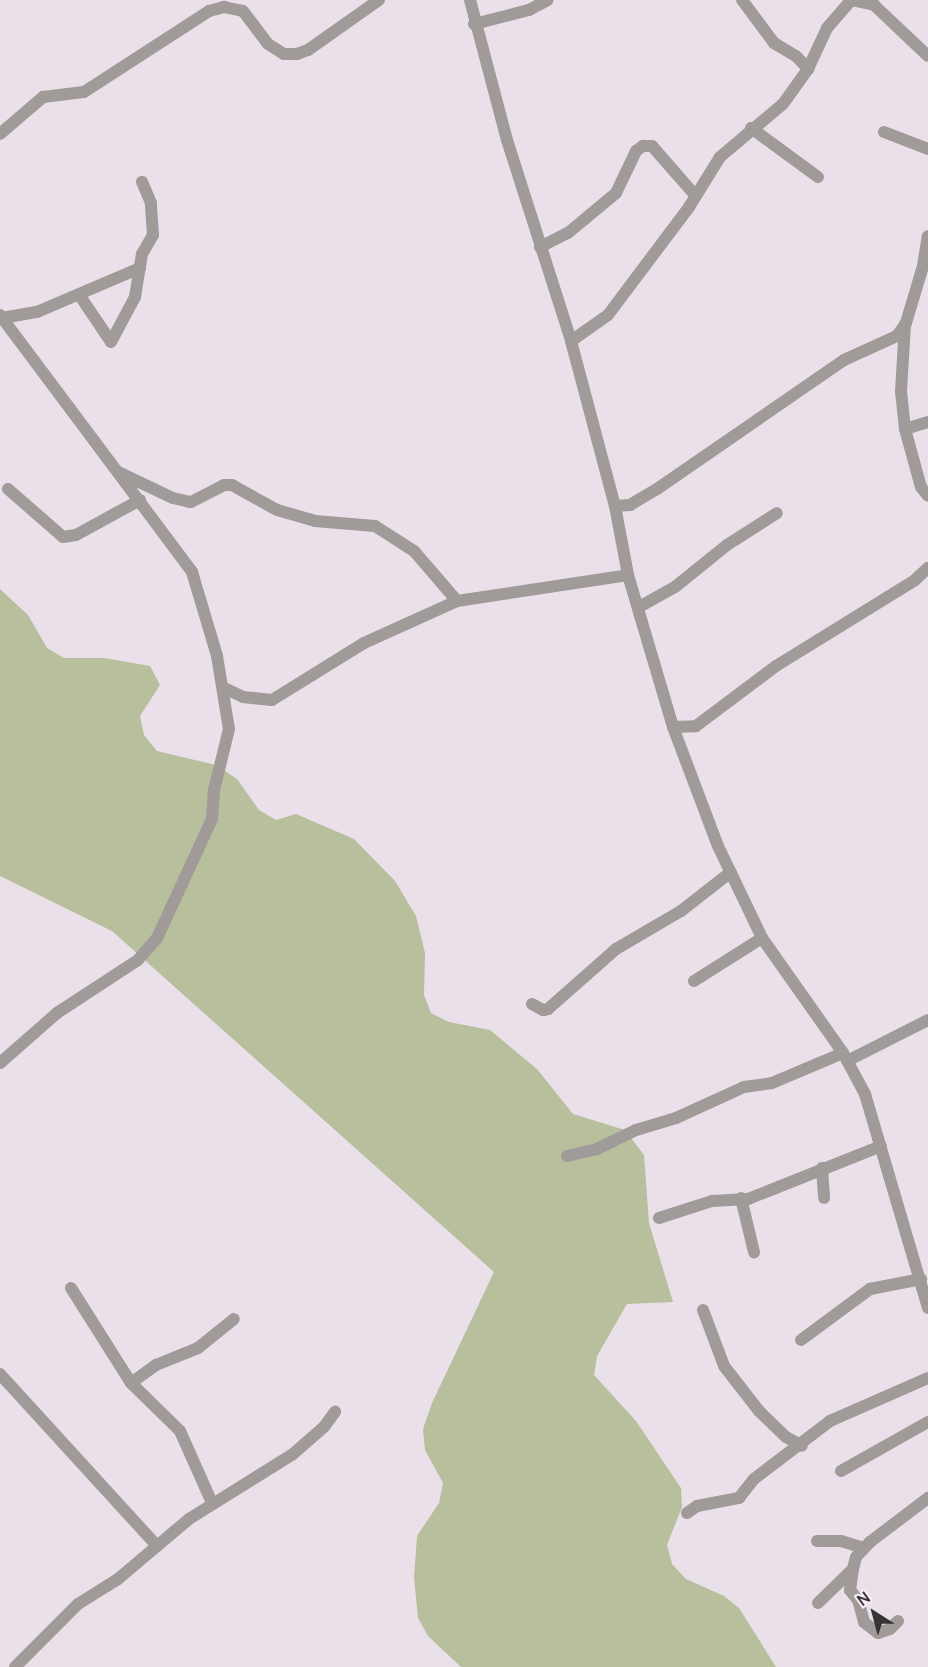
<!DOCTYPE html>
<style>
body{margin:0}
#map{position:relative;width:928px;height:1667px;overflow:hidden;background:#eae0ea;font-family:Manrope,sans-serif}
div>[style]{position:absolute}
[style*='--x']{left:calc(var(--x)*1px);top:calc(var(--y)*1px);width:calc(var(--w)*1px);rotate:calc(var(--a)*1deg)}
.green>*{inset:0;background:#b7bf9d}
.minor>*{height:12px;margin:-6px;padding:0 6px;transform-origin:6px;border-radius:6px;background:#a09a99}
span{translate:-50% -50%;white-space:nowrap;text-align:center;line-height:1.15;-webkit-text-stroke:6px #f7edf8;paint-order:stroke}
.north{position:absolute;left:844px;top:1583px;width:60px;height:60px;-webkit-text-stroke:4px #f7edf8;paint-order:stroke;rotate:324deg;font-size:16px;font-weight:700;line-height:24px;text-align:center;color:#363236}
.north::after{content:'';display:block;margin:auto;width:21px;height:27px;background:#363236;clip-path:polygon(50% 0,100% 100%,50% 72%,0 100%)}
</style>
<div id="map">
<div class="green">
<div style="clip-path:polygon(0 589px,28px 615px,47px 648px,64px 658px,104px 658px,150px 666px,160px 685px,140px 716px,144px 735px,157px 751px,216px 765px,237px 779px,259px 810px,276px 820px,296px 814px,354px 839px,395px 881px,416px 916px,425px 953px,424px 995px,431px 1013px,449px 1022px,490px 1030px,537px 1069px,573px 1114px,625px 1130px,644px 1155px,649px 1223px,673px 1302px,627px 1304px,597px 1356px,594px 1375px,636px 1421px,681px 1488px,682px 1507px,667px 1545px,672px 1564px,686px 1579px,724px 1596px,739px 1608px,776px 1667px,461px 1667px,428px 1636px,418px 1618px,414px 1577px,417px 1536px,439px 1503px,443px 1483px,425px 1450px,423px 1429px,432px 1403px,494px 1272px,112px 931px,0 876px)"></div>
</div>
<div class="minor">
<div style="--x:470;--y:0;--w:145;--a:75.2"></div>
<div style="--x:507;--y:140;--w:211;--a:72.3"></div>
<div style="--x:571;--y:341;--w:171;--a:75.1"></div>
<div style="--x:615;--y:506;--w:70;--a:79.3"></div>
<div style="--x:628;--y:575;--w:159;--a:73.5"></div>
<div style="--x:673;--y:727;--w:127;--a:69.3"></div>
<div style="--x:718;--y:846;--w:102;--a:64.4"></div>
<div style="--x:762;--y:938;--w:141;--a:54.8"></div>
<div style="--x:843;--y:1053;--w:47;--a:61.8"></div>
<div style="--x:865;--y:1094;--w:223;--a:73.6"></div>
<div style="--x:742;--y:0;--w:54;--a:53.3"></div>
<div style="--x:774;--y:43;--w:26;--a:31"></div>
<div style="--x:796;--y:56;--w:18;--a:47"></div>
<div style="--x:851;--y:0;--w:24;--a:12"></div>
<div style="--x:874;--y:5;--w:74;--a:43.4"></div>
<div style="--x:474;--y:24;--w:57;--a:-14.3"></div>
<div style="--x:529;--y:10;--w:21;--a:-28"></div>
<div style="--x:751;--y:128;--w:83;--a:36.2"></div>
<div style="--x:884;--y:132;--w:47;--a:21.1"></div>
<div style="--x:0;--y:134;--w:57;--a:-40.7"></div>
<div style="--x:43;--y:97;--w:41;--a:-7"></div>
<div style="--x:84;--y:92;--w:149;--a:-32.9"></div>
<div style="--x:209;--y:11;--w:16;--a:-15"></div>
<div style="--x:224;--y:7;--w:19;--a:12"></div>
<div style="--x:243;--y:11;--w:41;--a:52.9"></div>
<div style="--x:268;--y:44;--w:19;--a:32"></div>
<div style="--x:284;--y:54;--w:13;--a:0"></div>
<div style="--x:297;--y:54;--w:12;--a:-20"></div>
<div style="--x:308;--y:50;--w:87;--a:-35.2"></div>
<div style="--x:540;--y:247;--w:31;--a:-27"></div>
<div style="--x:568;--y:233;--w:62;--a:-39.8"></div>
<div style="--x:616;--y:193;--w:47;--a:-64.5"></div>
<div style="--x:636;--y:151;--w:9;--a:-36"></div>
<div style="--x:643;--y:146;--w:9;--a:0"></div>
<div style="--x:652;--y:146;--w:64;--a:48.8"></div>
<div style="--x:80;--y:296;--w:55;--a:56"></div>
<div style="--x:111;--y:342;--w:51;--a:-61.9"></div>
<div style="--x:135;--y:297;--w:44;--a:-80.8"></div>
<div style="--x:142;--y:254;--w:22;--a:-60"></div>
<div style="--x:153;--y:235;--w:32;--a:-94"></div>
<div style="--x:151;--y:203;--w:23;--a:-113"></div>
<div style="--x:0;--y:315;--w:321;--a:53.2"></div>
<div style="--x:192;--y:572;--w:88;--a:73.4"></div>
<div style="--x:217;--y:656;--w:74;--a:80.7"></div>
<div style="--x:229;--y:729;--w:63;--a:103.8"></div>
<div style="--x:214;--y:790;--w:29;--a:94"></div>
<div style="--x:212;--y:819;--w:131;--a:114.8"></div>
<div style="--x:157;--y:938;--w:29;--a:131"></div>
<div style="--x:138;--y:960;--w:97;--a:146.8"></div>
<div style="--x:57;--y:1013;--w:76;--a:138.7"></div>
<div style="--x:2;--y:318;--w:36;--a:-10"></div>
<div style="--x:37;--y:312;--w:112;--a:-23.1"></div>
<div style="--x:905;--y:324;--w:67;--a:93.4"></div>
<div style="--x:901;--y:391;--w:38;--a:84"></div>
<div style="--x:905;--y:429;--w:60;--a:74.6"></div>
<div style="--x:921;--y:487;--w:11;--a:52"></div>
<div style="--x:571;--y:341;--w:45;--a:-35.1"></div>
<div style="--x:608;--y:315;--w:135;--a:-53.1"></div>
<div style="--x:689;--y:207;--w:59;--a:-58.2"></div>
<div style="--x:720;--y:157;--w:82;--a:-40.1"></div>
<div style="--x:783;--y:104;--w:43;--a:-54.5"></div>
<div style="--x:808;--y:69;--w:45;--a:-65.1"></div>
<div style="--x:827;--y:28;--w:37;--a:-49"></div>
<div style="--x:905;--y:429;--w:24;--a:-17"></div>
<div style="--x:118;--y:472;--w:61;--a:25.3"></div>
<div style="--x:173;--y:498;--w:18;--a:13"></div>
<div style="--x:191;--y:502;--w:37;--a:-27"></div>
<div style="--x:224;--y:485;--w:8;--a:0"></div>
<div style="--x:232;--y:485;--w:51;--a:29.1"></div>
<div style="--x:277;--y:510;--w:40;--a:16"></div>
<div style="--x:315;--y:521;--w:60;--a:4.8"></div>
<div style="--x:375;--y:526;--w:46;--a:32.7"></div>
<div style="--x:414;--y:551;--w:66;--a:49.3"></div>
<div style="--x:8;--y:489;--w:73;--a:41.1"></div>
<div style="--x:63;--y:537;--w:13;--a:-9"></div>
<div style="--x:76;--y:535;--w:73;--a:-28.7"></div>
<div style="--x:615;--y:506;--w:15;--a:-4"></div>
<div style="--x:630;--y:505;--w:31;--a:-31"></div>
<div style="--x:657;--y:489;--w:227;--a:-34.6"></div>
<div style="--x:844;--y:360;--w:58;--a:-24.4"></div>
<div style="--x:897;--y:336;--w:16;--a:-55"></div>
<div style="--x:906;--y:323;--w:59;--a:-73.4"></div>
<div style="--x:923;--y:266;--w:30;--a:-81"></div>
<div style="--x:639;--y:607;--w:41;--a:-29.1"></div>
<div style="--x:675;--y:587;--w:67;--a:-38.9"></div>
<div style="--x:727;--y:545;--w:59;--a:-32.6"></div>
<div style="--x:224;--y:688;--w:21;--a:25"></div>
<div style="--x:243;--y:697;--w:29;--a:6"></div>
<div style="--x:272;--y:700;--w:108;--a:-31.8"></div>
<div style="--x:364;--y:643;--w:102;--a:-24.3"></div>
<div style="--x:457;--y:601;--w:173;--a:-8.6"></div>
<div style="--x:673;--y:727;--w:23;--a:-2"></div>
<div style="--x:696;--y:726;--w:100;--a:-36.9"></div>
<div style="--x:776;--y:666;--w:163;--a:-31.7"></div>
<div style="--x:915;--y:580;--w:18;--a:-43"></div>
<div style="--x:694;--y:981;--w:80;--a:-32.3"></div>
<div style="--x:532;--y:1004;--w:13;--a:29"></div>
<div style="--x:543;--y:1010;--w:5;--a:-11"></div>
<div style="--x:548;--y:1009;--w:91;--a:-41.4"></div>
<div style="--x:616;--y:949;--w:75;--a:-30.3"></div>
<div style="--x:681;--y:911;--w:63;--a:-38"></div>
<div style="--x:847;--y:1061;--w:91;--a:-26.8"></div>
<div style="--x:567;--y:1156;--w:31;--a:-13"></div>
<div style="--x:597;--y:1149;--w:43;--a:-26"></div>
<div style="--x:636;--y:1130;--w:42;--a:-16.7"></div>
<div style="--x:676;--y:1118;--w:75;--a:-24.5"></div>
<div style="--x:744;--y:1087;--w:28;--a:-8"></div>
<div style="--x:772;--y:1083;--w:77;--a:-22.9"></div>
<div style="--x:822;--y:1168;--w:30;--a:86"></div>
<div style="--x:741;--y:1198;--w:56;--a:76.5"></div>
<div style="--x:659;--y:1218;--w:56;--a:-17.8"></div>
<div style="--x:712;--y:1201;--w:36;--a:-3"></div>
<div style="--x:748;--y:1199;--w:143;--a:-21.7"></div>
<div style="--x:71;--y:1288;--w:112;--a:57.7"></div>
<div style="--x:131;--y:1383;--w:69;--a:44.4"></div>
<div style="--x:180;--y:1431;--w:79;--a:66"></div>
<div style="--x:703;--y:1310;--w:60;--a:69.4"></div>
<div style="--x:724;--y:1366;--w:57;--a:52.1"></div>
<div style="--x:759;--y:1411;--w:37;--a:44"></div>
<div style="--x:786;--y:1437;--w:18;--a:29"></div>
<div style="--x:801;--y:1340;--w:86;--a:-36.5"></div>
<div style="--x:870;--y:1289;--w:52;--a:-11.1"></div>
<div style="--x:0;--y:1374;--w:233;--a:47.6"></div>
<div style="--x:131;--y:1383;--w:31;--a:-36"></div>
<div style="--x:156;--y:1365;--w:45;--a:-22"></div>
<div style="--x:198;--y:1348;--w:46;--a:-38.9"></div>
<div style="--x:841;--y:1471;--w:100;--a:-29.4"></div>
<div style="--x:687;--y:1513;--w:12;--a:-35"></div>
<div style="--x:697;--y:1506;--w:43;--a:-10.8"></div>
<div style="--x:739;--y:1498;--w:24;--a:-52"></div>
<div style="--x:754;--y:1479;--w:96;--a:-37.3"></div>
<div style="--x:830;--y:1421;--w:107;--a:-23.7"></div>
<div style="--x:817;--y:1541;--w:24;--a:0"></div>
<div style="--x:841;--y:1541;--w:24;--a:17"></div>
<div style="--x:818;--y:1603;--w:49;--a:-44.2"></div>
<div style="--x:898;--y:1621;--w:11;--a:135"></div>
<div style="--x:890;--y:1629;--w:13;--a:162"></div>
<div style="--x:878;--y:1633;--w:18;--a:-142"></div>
<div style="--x:864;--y:1622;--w:23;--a:-105"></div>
<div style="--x:858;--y:1600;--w:13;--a:-129"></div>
<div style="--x:850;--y:1590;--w:21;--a:-82"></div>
<div style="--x:853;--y:1569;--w:12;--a:-76"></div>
<div style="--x:856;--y:1557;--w:21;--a:-47"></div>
<div style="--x:870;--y:1542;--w:73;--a:-37.2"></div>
<div style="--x:15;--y:1667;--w:89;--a:-45"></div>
<div style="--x:78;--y:1604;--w:47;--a:-32"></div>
<div style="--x:118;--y:1579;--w:93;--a:-40.2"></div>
<div style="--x:189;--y:1519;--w:123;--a:-32"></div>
<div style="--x:293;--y:1454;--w:41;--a:-41.1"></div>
<div style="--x:324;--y:1427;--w:19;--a:-54"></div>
</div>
<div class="north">N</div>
</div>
